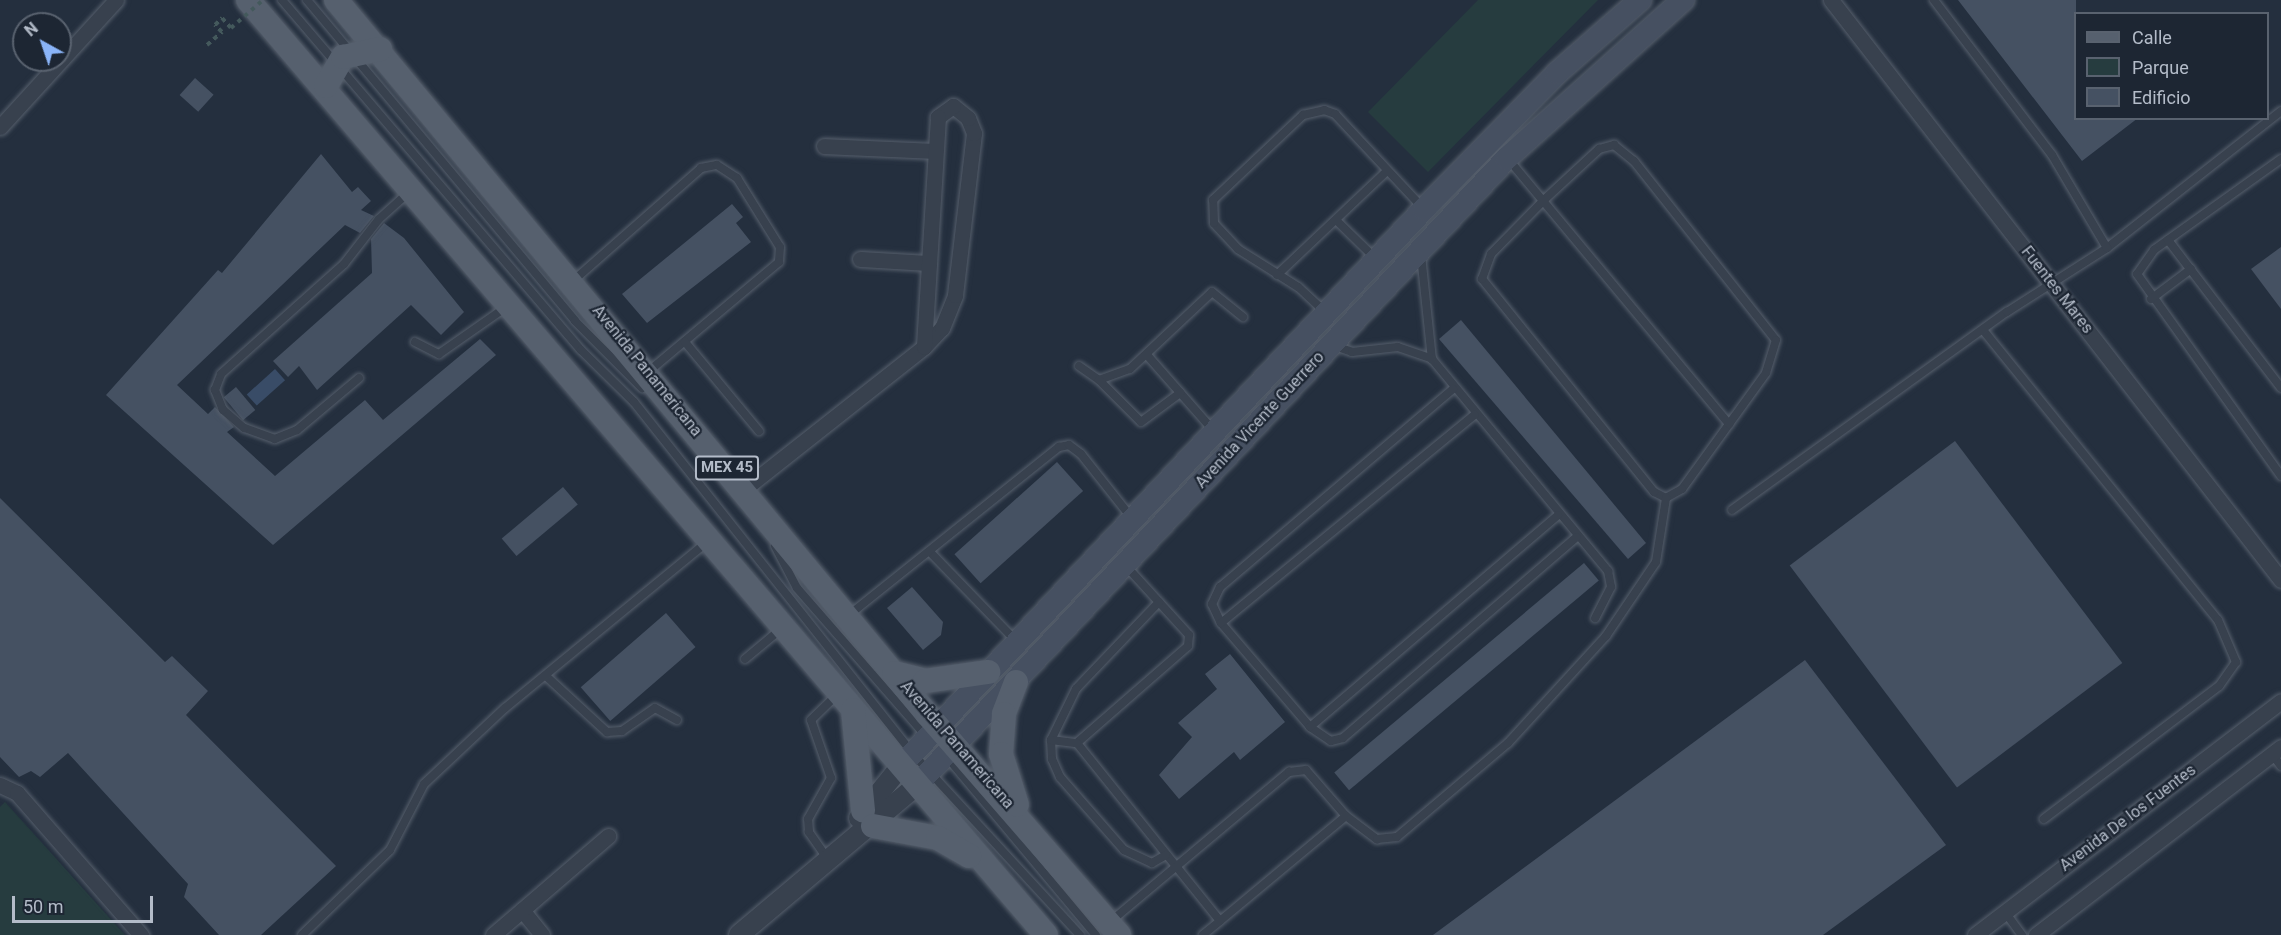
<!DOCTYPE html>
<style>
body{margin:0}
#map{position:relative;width:2281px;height:935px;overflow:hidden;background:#242f3e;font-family:Roboto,sans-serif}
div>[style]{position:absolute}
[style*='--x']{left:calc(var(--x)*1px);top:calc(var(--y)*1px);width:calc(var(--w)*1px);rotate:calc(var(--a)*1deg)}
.green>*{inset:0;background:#263c3f}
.water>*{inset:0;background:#394c67;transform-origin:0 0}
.building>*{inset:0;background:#455162;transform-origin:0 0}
.path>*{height:4px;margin-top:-2px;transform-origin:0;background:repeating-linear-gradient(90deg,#44595c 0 4.5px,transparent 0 9px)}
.roads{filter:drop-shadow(0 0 2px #565f6c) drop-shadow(0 0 2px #565f6c)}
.service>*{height:8px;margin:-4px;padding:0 4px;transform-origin:4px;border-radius:4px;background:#38414e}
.minor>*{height:15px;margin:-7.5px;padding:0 7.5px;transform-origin:7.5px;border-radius:7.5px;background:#38414e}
.tertiary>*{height:20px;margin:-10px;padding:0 10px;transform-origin:10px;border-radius:10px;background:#38414e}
.secondary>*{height:22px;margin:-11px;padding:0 11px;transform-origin:11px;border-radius:11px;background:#465061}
.primary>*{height:24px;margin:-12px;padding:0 12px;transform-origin:12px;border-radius:12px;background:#56606e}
.path-bridge>*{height:4px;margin-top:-2px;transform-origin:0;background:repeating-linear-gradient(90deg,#44595c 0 4.5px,transparent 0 9px)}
span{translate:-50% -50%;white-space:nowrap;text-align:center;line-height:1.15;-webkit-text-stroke:4.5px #1d2633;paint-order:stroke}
.shield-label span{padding:2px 4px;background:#1d2633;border:2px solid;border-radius:4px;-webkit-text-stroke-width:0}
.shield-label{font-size:15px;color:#b4bcc9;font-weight:700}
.street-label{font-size:16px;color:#b4bcc9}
.legend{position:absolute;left:2074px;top:12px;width:195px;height:108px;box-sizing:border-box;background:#1d2633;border:2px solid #59626f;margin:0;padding:8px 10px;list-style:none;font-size:18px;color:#b4bcc9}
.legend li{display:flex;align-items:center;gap:12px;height:30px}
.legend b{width:30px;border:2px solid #59626f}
.north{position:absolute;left:12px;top:12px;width:60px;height:60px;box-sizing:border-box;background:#1d2633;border:2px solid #59626f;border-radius:50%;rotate:320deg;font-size:16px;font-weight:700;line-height:24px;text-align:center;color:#b4bcc9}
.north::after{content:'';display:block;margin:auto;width:21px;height:27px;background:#8ab4f8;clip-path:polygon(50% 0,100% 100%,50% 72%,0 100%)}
.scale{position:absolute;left:12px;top:896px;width:141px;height:27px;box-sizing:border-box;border:3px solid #b4bcc9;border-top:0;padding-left:8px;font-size:18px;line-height:21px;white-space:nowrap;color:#b4bcc9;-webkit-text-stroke:4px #1d2633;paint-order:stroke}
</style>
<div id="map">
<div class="green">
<div style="clip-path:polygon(1478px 0,1598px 0,1428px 172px,1368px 112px)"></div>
<div style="clip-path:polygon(5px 802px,125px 935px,0 935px,0 807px)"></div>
</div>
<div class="water">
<div style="left:275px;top:369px;width:15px;height:38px;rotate:48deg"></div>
</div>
<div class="building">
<div style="clip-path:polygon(1958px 0,2076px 0,2076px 118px,2138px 118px,2082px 161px)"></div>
<div style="left:195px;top:78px;width:25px;height:23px;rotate:42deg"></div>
<div style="clip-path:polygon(321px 154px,352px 192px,358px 187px,371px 201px,361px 210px,374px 216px,360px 233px,345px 225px,177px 385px,208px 414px,215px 407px,234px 427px,227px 432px,275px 476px,365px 400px,383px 420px,480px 339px,496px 355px,273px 545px,106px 395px,218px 270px,222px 273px)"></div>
<div style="clip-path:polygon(732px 204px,743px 217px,736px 223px,751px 242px,647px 323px,622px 294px)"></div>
<div style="clip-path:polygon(384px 223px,404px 238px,464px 312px,441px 335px,411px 305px,317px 390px,299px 366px,288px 377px,273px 361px,372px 273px,371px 239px)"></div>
<div style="clip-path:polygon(2281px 247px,2281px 309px,2251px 269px)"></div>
<div style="clip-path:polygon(1461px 320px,1646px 543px,1628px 559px,1439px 339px)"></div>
<div style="left:236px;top:387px;width:30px;height:16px;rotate:50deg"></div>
<div style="left:1955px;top:441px;width:278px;height:207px;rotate:53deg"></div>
<div style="left:1057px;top:462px;width:39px;height:138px;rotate:48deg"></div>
<div style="left:563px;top:487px;width:23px;height:80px;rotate:50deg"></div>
<div style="clip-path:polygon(0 498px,165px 662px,172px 656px,208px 691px,186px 715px,336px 866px,261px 935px,219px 935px,184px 897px,188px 884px,68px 753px,40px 777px,31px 771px,19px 777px,0 757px)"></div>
<div style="left:1584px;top:563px;width:23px;height:326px;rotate:50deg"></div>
<div style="clip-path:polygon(912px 587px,943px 622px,941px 635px,923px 650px,887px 608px)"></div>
<div style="left:666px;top:613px;width:45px;height:113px;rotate:49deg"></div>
<div style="clip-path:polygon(1230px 654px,1285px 722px,1240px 760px,1234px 752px,1179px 799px,1159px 775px,1192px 737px,1178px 723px,1217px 689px,1205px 674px)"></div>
<div style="clip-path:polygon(1805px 660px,1946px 845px,1823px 935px,1433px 935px)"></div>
</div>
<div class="path">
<div style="--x:207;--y:45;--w:20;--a:-41"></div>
<div style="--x:222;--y:32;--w:10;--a:-135"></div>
<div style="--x:215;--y:25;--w:10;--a:-45"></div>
<div style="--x:222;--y:18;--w:13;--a:48"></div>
</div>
<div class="roads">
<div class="service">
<div style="--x:282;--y:0;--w:460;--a:49.5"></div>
<div style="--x:581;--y:350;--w:74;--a:44.5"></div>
<div style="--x:634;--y:402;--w:448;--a:51.6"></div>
<div style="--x:912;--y:753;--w:248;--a:47.3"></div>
<div style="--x:307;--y:0;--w:418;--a:50.1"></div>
<div style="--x:575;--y:321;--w:95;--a:45"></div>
<div style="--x:1614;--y:145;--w:26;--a:39"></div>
<div style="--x:1634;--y:161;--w:228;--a:51.6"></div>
<div style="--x:1776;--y:340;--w:34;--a:107"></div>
<div style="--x:1766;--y:373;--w:143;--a:125.9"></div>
<div style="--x:1682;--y:489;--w:18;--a:151"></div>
<div style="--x:1666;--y:498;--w:13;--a:-153"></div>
<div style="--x:1654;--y:492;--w:274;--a:-128.9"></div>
<div style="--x:1482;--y:279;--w:27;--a:-70"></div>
<div style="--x:1491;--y:254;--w:77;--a:-45.5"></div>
<div style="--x:1545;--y:199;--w:74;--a:-42.8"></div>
<div style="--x:1599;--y:149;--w:16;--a:-15"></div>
<div style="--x:2281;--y:159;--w:156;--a:144.4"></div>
<div style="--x:2154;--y:250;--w:29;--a:125"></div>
<div style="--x:2137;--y:274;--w:248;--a:54.5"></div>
<div style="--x:1509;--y:160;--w:344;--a:50.2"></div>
<div style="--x:1336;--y:220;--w:56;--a:44.3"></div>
<div style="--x:2168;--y:240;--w:186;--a:52.6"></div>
<div style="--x:2107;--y:248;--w:221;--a:-38.2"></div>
<div style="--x:1421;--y:255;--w:105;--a:84"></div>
<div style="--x:1432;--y:359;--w:276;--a:50.3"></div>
<div style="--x:1608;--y:571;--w:16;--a:79"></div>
<div style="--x:1611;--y:587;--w:35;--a:117"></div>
<div style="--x:1277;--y:275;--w:150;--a:-43.4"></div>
<div style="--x:573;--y:281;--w:171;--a:-41.4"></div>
<div style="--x:701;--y:168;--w:16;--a:-11"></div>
<div style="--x:717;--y:165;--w:24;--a:33"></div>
<div style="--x:737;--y:178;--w:81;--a:58.1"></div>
<div style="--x:780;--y:247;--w:15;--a:94"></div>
<div style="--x:779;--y:262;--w:171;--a:140"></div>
<div style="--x:2151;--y:299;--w:50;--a:-36.9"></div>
<div style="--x:1324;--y:311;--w:35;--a:-137"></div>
<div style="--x:1298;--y:287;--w:71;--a:-147.7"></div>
<div style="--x:1238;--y:249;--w:35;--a:-133"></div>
<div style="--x:1214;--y:223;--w:23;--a:-92"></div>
<div style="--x:1213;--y:200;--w:124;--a:-43.4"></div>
<div style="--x:1303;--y:115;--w:22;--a:-13"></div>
<div style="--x:1324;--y:110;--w:12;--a:20"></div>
<div style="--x:1335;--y:114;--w:129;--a:46.9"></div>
<div style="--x:1983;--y:330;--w:373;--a:51"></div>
<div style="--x:2218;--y:620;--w:46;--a:66.8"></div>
<div style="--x:2236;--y:662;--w:29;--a:125"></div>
<div style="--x:2219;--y:686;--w:220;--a:142.8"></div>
<div style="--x:415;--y:342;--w:27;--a:27"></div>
<div style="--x:439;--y:354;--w:82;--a:-35"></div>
<div style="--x:685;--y:342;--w:116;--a:50.3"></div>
<div style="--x:1335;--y:346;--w:18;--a:19"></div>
<div style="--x:1352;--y:352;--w:46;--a:-6.2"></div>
<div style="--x:1398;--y:347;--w:36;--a:19"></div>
<div style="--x:1147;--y:355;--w:100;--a:48.7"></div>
<div style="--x:1079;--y:366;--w:24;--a:35"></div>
<div style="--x:1099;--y:380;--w:33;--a:-20"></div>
<div style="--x:1130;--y:369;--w:112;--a:-43.2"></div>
<div style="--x:1212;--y:292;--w:40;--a:39"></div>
<div style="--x:359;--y:378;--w:81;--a:140"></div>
<div style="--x:297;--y:430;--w:24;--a:158"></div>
<div style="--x:275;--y:439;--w:33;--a:-160"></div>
<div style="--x:244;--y:428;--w:28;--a:-139"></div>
<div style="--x:223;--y:410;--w:22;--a:-112"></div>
<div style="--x:215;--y:390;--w:17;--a:-69"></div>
<div style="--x:221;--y:374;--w:165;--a:-41.8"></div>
<div style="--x:344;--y:264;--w:57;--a:-52.1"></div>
<div style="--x:379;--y:219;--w:39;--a:-42"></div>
<div style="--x:1099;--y:380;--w:59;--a:45"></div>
<div style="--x:1141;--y:422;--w:49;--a:-36.6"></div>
<div style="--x:1453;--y:389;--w:306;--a:139.6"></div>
<div style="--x:1220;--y:587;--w:19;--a:115"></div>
<div style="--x:1212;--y:604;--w:21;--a:65"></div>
<div style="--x:1221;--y:623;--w:137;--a:49.4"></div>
<div style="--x:1310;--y:727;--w:25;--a:34"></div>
<div style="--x:1331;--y:741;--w:12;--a:-14"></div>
<div style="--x:1343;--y:738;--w:308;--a:-40.7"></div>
<div style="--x:1732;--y:510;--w:339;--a:-35.8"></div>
<div style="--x:2007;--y:312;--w:119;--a:-32.6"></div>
<div style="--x:2107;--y:248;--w:108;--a:-120.6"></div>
<div style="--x:2052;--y:155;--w:195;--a:-127.3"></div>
<div style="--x:775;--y:546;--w:47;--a:62.4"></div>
<div style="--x:797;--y:588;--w:196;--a:48.9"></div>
<div style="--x:930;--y:552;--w:124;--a:46"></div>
<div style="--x:1127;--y:567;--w:92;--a:47.6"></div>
<div style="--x:1189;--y:635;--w:11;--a:95"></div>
<div style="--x:1188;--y:646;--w:147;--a:138.9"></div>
<div style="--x:1077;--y:743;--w:228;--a:51.2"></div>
<div style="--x:1220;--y:921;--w:22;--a:141"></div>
<div style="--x:1159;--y:602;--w:120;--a:133.7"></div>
<div style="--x:1076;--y:689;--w:57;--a:116.1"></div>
<div style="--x:1051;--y:740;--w:19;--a:87"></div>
<div style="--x:1052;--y:759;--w:20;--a:66"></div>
<div style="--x:1060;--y:777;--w:97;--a:48.8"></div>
<div style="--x:1124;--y:850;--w:31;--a:25"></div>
<div style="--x:1152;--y:863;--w:16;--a:-30"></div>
<div style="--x:849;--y:615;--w:269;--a:-38.7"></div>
<div style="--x:1059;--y:447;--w:10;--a:-11"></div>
<div style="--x:1069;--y:445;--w:15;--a:37"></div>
<div style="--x:1081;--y:454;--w:80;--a:51.6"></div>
<div style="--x:1221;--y:623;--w:328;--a:-39.4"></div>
<div style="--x:745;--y:659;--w:47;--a:-39.8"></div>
<div style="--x:546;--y:676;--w:83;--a:42.6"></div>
<div style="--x:607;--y:732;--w:15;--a:-4"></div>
<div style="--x:622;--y:731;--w:40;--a:-34.9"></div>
<div style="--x:655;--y:708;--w:25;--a:29"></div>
<div style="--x:1310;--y:727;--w:326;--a:-40.5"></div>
<div style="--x:1051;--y:740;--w:26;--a:7"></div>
<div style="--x:2272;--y:754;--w:15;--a:53"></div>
<div style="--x:947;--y:757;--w:232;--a:50.1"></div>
<div style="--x:1346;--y:816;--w:39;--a:37"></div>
<div style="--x:1377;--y:839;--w:20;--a:-6"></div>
<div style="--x:1397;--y:837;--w:145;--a:-40.3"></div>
<div style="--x:1508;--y:743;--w:145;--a:-47.5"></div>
<div style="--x:1606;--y:636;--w:89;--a:-56"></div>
<div style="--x:1656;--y:562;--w:65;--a:-81.1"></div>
<div style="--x:827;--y:858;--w:32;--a:-125"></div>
<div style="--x:809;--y:832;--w:13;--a:-94"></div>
<div style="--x:808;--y:819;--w:47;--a:-60.7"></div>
<div style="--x:831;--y:778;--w:61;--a:-109"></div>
<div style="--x:811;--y:720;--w:36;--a:-44"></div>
<div style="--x:2005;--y:912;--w:29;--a:54"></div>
<div style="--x:1110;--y:922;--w:234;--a:-40"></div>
<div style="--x:1289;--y:772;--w:17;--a:-7"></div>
<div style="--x:1306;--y:770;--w:61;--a:49"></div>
<div style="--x:1346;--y:816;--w:164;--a:140.2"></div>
<div style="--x:302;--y:935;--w:122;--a:-44"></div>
<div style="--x:390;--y:850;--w:74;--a:-62.7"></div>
<div style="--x:424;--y:784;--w:111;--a:-43.2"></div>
<div style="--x:505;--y:708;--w:260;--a:-39.4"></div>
</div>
<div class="minor">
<div style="--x:1831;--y:0;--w:734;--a:52.19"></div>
<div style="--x:0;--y:127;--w:172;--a:-47.6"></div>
<div style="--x:824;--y:146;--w:110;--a:2.6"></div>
<div style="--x:860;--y:259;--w:69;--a:3.3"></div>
<div style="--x:744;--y:489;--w:229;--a:-38.3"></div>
<div style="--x:924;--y:347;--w:26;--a:-47"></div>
<div style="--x:942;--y:328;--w:35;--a:-68"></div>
<div style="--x:955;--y:295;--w:163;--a:-83.3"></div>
<div style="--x:974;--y:133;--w:16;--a:-112"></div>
<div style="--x:968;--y:118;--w:19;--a:-141"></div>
<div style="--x:953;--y:106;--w:19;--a:144"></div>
<div style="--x:938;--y:117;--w:230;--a:93.5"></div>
<div style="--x:0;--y:785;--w:19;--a:25"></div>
<div style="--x:17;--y:793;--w:189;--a:48.9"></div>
<div style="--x:522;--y:910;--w:32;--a:51"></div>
<div style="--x:493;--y:935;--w:152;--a:-40.7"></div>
<div style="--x:1975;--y:935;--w:385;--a:-37.4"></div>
<div style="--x:2036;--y:935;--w:309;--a:-37.5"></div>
</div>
<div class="tertiary">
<div style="--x:859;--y:818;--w:67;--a:-51.1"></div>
<div style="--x:739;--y:935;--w:233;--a:-40.1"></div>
</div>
<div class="secondary">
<div style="--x:901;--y:766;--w:764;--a:-46.8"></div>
<div style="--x:1424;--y:209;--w:190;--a:-45.6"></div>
<div style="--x:1557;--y:73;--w:111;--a:-41.3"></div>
<div style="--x:917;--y:785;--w:861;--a:-46.74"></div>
<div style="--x:1507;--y:158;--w:237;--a:-41.9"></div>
</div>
<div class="primary">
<div style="--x:248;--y:0;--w:1229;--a:49.52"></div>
<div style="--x:336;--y:0;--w:927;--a:50.38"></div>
<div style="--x:927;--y:714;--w:293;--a:49"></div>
<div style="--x:326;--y:86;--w:34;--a:-60"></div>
<div style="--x:343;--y:57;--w:38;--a:-12"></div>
<div style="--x:894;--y:673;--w:32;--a:14"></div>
<div style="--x:925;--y:681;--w:64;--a:-8.1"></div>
<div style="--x:1016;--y:682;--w:34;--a:111"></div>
<div style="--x:1004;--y:714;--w:40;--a:94.3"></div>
<div style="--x:1001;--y:754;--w:53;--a:72.6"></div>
<div style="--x:853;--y:710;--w:101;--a:84.3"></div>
<div style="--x:873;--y:826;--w:66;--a:10.5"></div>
<div style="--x:938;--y:838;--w:36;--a:30"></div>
</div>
</div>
<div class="path-bridge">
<div style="--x:231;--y:28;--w:43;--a:-41.2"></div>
</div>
<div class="shield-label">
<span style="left:727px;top:468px">MEX 45</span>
</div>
<div class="street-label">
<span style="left:2057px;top:290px;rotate:52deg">Fuentes Mares</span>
<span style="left:647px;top:371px;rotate:51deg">Avenida Panamericana</span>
<span style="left:1260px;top:420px;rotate:-47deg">Avenida Vicente Guerrero</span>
<span style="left:957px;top:745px;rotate:49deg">Avenida Panamericana</span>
<span style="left:2128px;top:818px;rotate:-37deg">Avenida De los Fuentes</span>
</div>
<ul class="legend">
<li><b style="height:8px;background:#56606e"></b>Calle</li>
<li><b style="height:16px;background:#263c3f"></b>Parque</li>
<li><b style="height:16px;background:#455162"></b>Edificio</li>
</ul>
<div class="north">N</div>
<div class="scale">50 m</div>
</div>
